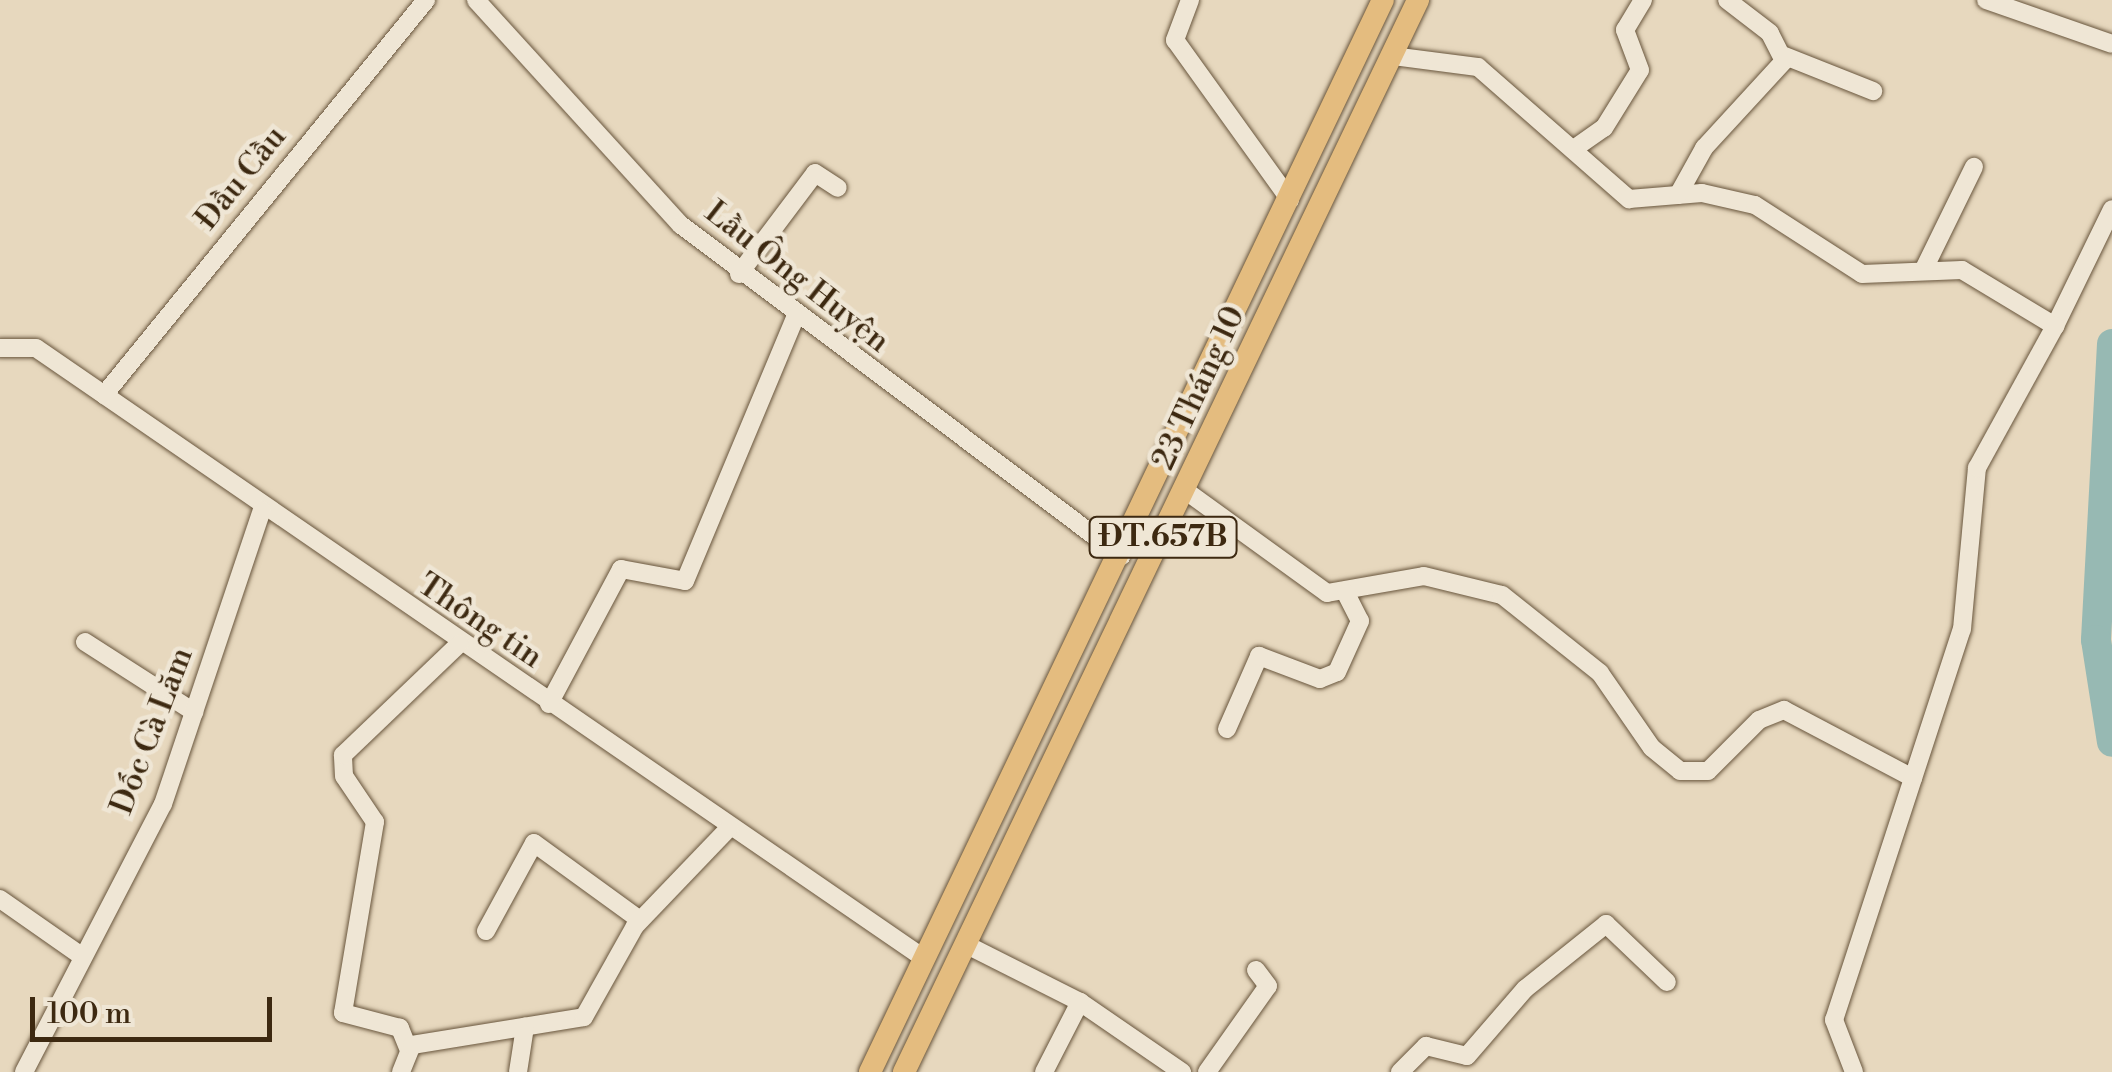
<!DOCTYPE html>
<meta charset="utf-8">
<style>
body{margin:0}
#map{position:relative;width:2112px;height:1072px;overflow:hidden;background:#e7d8be;font-family:"Libre Bodoni",serif}
div>[style]{position:absolute}
[style*='--x']{left:calc(var(--x)*1px);top:calc(var(--y)*1px);width:calc(var(--w)*1px);rotate:calc(var(--a)*1deg)}
.river>*{height:30px;margin:-15px;padding:0 15px;transform-origin:15px;border-radius:15px;background:#97b9b3}
.roads{filter:drop-shadow(0 0 2px #68553c) drop-shadow(0 0 2px #68553c)}
.minor>*{height:18px;margin:-9px;padding:0 9px;transform-origin:9px;border-radius:9px;background:#efe6d5}
.major>*{height:22px;margin:-11px;padding:0 11px;transform-origin:11px;border-radius:11px;background:#e4bc7f}
span{translate:-50% -50%;white-space:nowrap;text-align:center;line-height:1.15;-webkit-text-stroke:9px #efe6d5;paint-order:stroke}
.shield-label span{padding:2px 8px;background:#efe6d5;border:2px solid;border-radius:8px;-webkit-text-stroke-width:0}
.shield-label{font-size:30px;color:#3d2911;font-weight:700}
.street-label{font-size:32px;color:#3d2911}
.scale{position:absolute;left:30px;top:997px;width:242px;height:45px;box-sizing:border-box;border:5px solid #3d2911;border-top:0;padding-left:12px;font-size:30px;line-height:35px;white-space:nowrap;color:#3d2911;-webkit-text-stroke:8px #efe6d5;paint-order:stroke}
</style>
<div id="map">
<div class="river">
<div style="--x:2112;--y:344;--w:296;--a:93.1"></div>
<div style="--x:2096;--y:640;--w:103;--a:81.1"></div>
</div>
<div class="roads">
<div class="minor">
<div style="--x:476;--y:0;--w:304;--a:47.7"></div>
<div style="--x:681;--y:225;--w:551;--a:36.95"></div>
<div style="--x:1190;--y:0;--w:43;--a:110.6"></div>
<div style="--x:1175;--y:40;--w:197;--a:54.3"></div>
<div style="--x:1986;--y:0;--w:133;--a:19.2"></div>
<div style="--x:1393;--y:56;--w:86;--a:7.4"></div>
<div style="--x:1478;--y:67;--w:201;--a:41.2"></div>
<div style="--x:1629;--y:199;--w:73;--a:-4.7"></div>
<div style="--x:1702;--y:193;--w:54;--a:12.8"></div>
<div style="--x:1755;--y:205;--w:127;--a:32.8"></div>
<div style="--x:1862;--y:274;--w:100;--a:-2.3"></div>
<div style="--x:1962;--y:270;--w:109;--a:31.1"></div>
<div style="--x:2055;--y:326;--w:130;--a:-64"></div>
<div style="--x:1785;--y:56;--w:95;--a:21.7"></div>
<div style="--x:1575;--y:148;--w:35;--a:-35"></div>
<div style="--x:1604;--y:128;--w:68;--a:-58.2"></div>
<div style="--x:1640;--y:70;--w:43;--a:-110.6"></div>
<div style="--x:1625;--y:30;--w:35;--a:-59"></div>
<div style="--x:1678;--y:195;--w:54;--a:-61"></div>
<div style="--x:1704;--y:148;--w:118;--a:-47.4"></div>
<div style="--x:1784;--y:61;--w:31;--a:-117"></div>
<div style="--x:1770;--y:33;--w:54;--a:-142.5"></div>
<div style="--x:1923;--y:271;--w:116;--a:-63.9"></div>
<div style="--x:739;--y:274;--w:126;--a:-53"></div>
<div style="--x:815;--y:173;--w:27;--a:33"></div>
<div style="--x:0;--y:348;--w:36;--a:0"></div>
<div style="--x:36;--y:348;--w:1079;--a:34.5"></div>
<div style="--x:104;--y:395;--w:510;--a:-50.81"></div>
<div style="--x:1186;--y:491;--w:174;--a:35.9"></div>
<div style="--x:1327;--y:593;--w:98;--a:-9.9"></div>
<div style="--x:1424;--y:576;--w:80;--a:13.7"></div>
<div style="--x:1502;--y:595;--w:125;--a:38.5"></div>
<div style="--x:1600;--y:673;--w:91;--a:55.3"></div>
<div style="--x:1652;--y:748;--w:36;--a:39"></div>
<div style="--x:1680;--y:771;--w:28;--a:0"></div>
<div style="--x:1708;--y:771;--w:72;--a:-45"></div>
<div style="--x:1759;--y:720;--w:27;--a:-22"></div>
<div style="--x:1784;--y:710;--w:146;--a:27.8"></div>
<div style="--x:85;--y:642;--w:130;--a:32.7"></div>
<div style="--x:549;--y:704;--w:153;--a:-61.9"></div>
<div style="--x:621;--y:569;--w:65;--a:10.6"></div>
<div style="--x:685;--y:581;--w:285;--a:-67.3"></div>
<div style="--x:1227;--y:729;--w:80;--a:-66.3"></div>
<div style="--x:1259;--y:656;--w:65;--a:20.7"></div>
<div style="--x:1320;--y:679;--w:18;--a:-22"></div>
<div style="--x:1337;--y:672;--w:56;--a:-65.7"></div>
<div style="--x:1360;--y:621;--w:31;--a:-117"></div>
<div style="--x:0;--y:899;--w:98;--a:35"></div>
<div style="--x:486;--y:931;--w:100;--a:-61.4"></div>
<div style="--x:534;--y:843;--w:131;--a:36"></div>
<div style="--x:967;--y:945;--w:127;--a:26.8"></div>
<div style="--x:1080;--y:1002;--w:124;--a:34.5"></div>
<div style="--x:408;--y:1048;--w:22;--a:-112"></div>
<div style="--x:400;--y:1028;--w:59;--a:-165.3"></div>
<div style="--x:343;--y:1013;--w:194;--a:-80.5"></div>
<div style="--x:375;--y:822;--w:55;--a:-124"></div>
<div style="--x:344;--y:776;--w:21;--a:-93"></div>
<div style="--x:343;--y:755;--w:161;--a:-43.7"></div>
<div style="--x:24;--y:1072;--w:302;--a:-62.6"></div>
<div style="--x:163;--y:804;--w:310;--a:-71.4"></div>
<div style="--x:401;--y:1072;--w:29;--a:-68"></div>
<div style="--x:412;--y:1045;--w:174;--a:-9.2"></div>
<div style="--x:584;--y:1017;--w:104;--a:-60.7"></div>
<div style="--x:635;--y:926;--w:137;--a:-46.2"></div>
<div style="--x:518;--y:1072;--w:46;--a:-81.2"></div>
<div style="--x:1044;--y:1072;--w:79;--a:-62.8"></div>
<div style="--x:1207;--y:1072;--w:105;--a:-54.7"></div>
<div style="--x:1268;--y:986;--w:20;--a:-127"></div>
<div style="--x:1400;--y:1072;--w:37;--a:-45"></div>
<div style="--x:1426;--y:1046;--w:42;--a:13.7"></div>
<div style="--x:1467;--y:1056;--w:89;--a:-49.1"></div>
<div style="--x:1525;--y:989;--w:104;--a:-38.7"></div>
<div style="--x:1606;--y:924;--w:84;--a:43.6"></div>
<div style="--x:1854;--y:1072;--w:56;--a:-111"></div>
<div style="--x:1834;--y:1020;--w:411;--a:-71.9"></div>
<div style="--x:1962;--y:629;--w:162;--a:-84.7"></div>
<div style="--x:1977;--y:468;--w:162;--a:-61.2"></div>
</div>
<div class="major">
<div style="--x:870;--y:1072;--w:1188;--a:-64.43"></div>
<div style="--x:904;--y:1072;--w:1189;--a:-64.38"></div>
</div>
</div>
<div class="shield-label">
<span style="left:1163px;top:537px">ĐT.657B</span>
</div>
<div class="street-label">
<span style="left:241px;top:178px;rotate:-51deg">Đầu Cầu</span>
<span style="left:797px;top:277px;rotate:38deg">Lầu Ông Huyện</span>
<span style="left:1199px;top:388px;rotate:-65deg">23 Tháng 10</span>
<span style="left:480px;top:621px;rotate:34deg">Thông tin</span>
<span style="left:152px;top:731px;rotate:-69deg">Dốc Cà Lăm</span>
</div>
<div class="scale">100 m</div>
</div>
